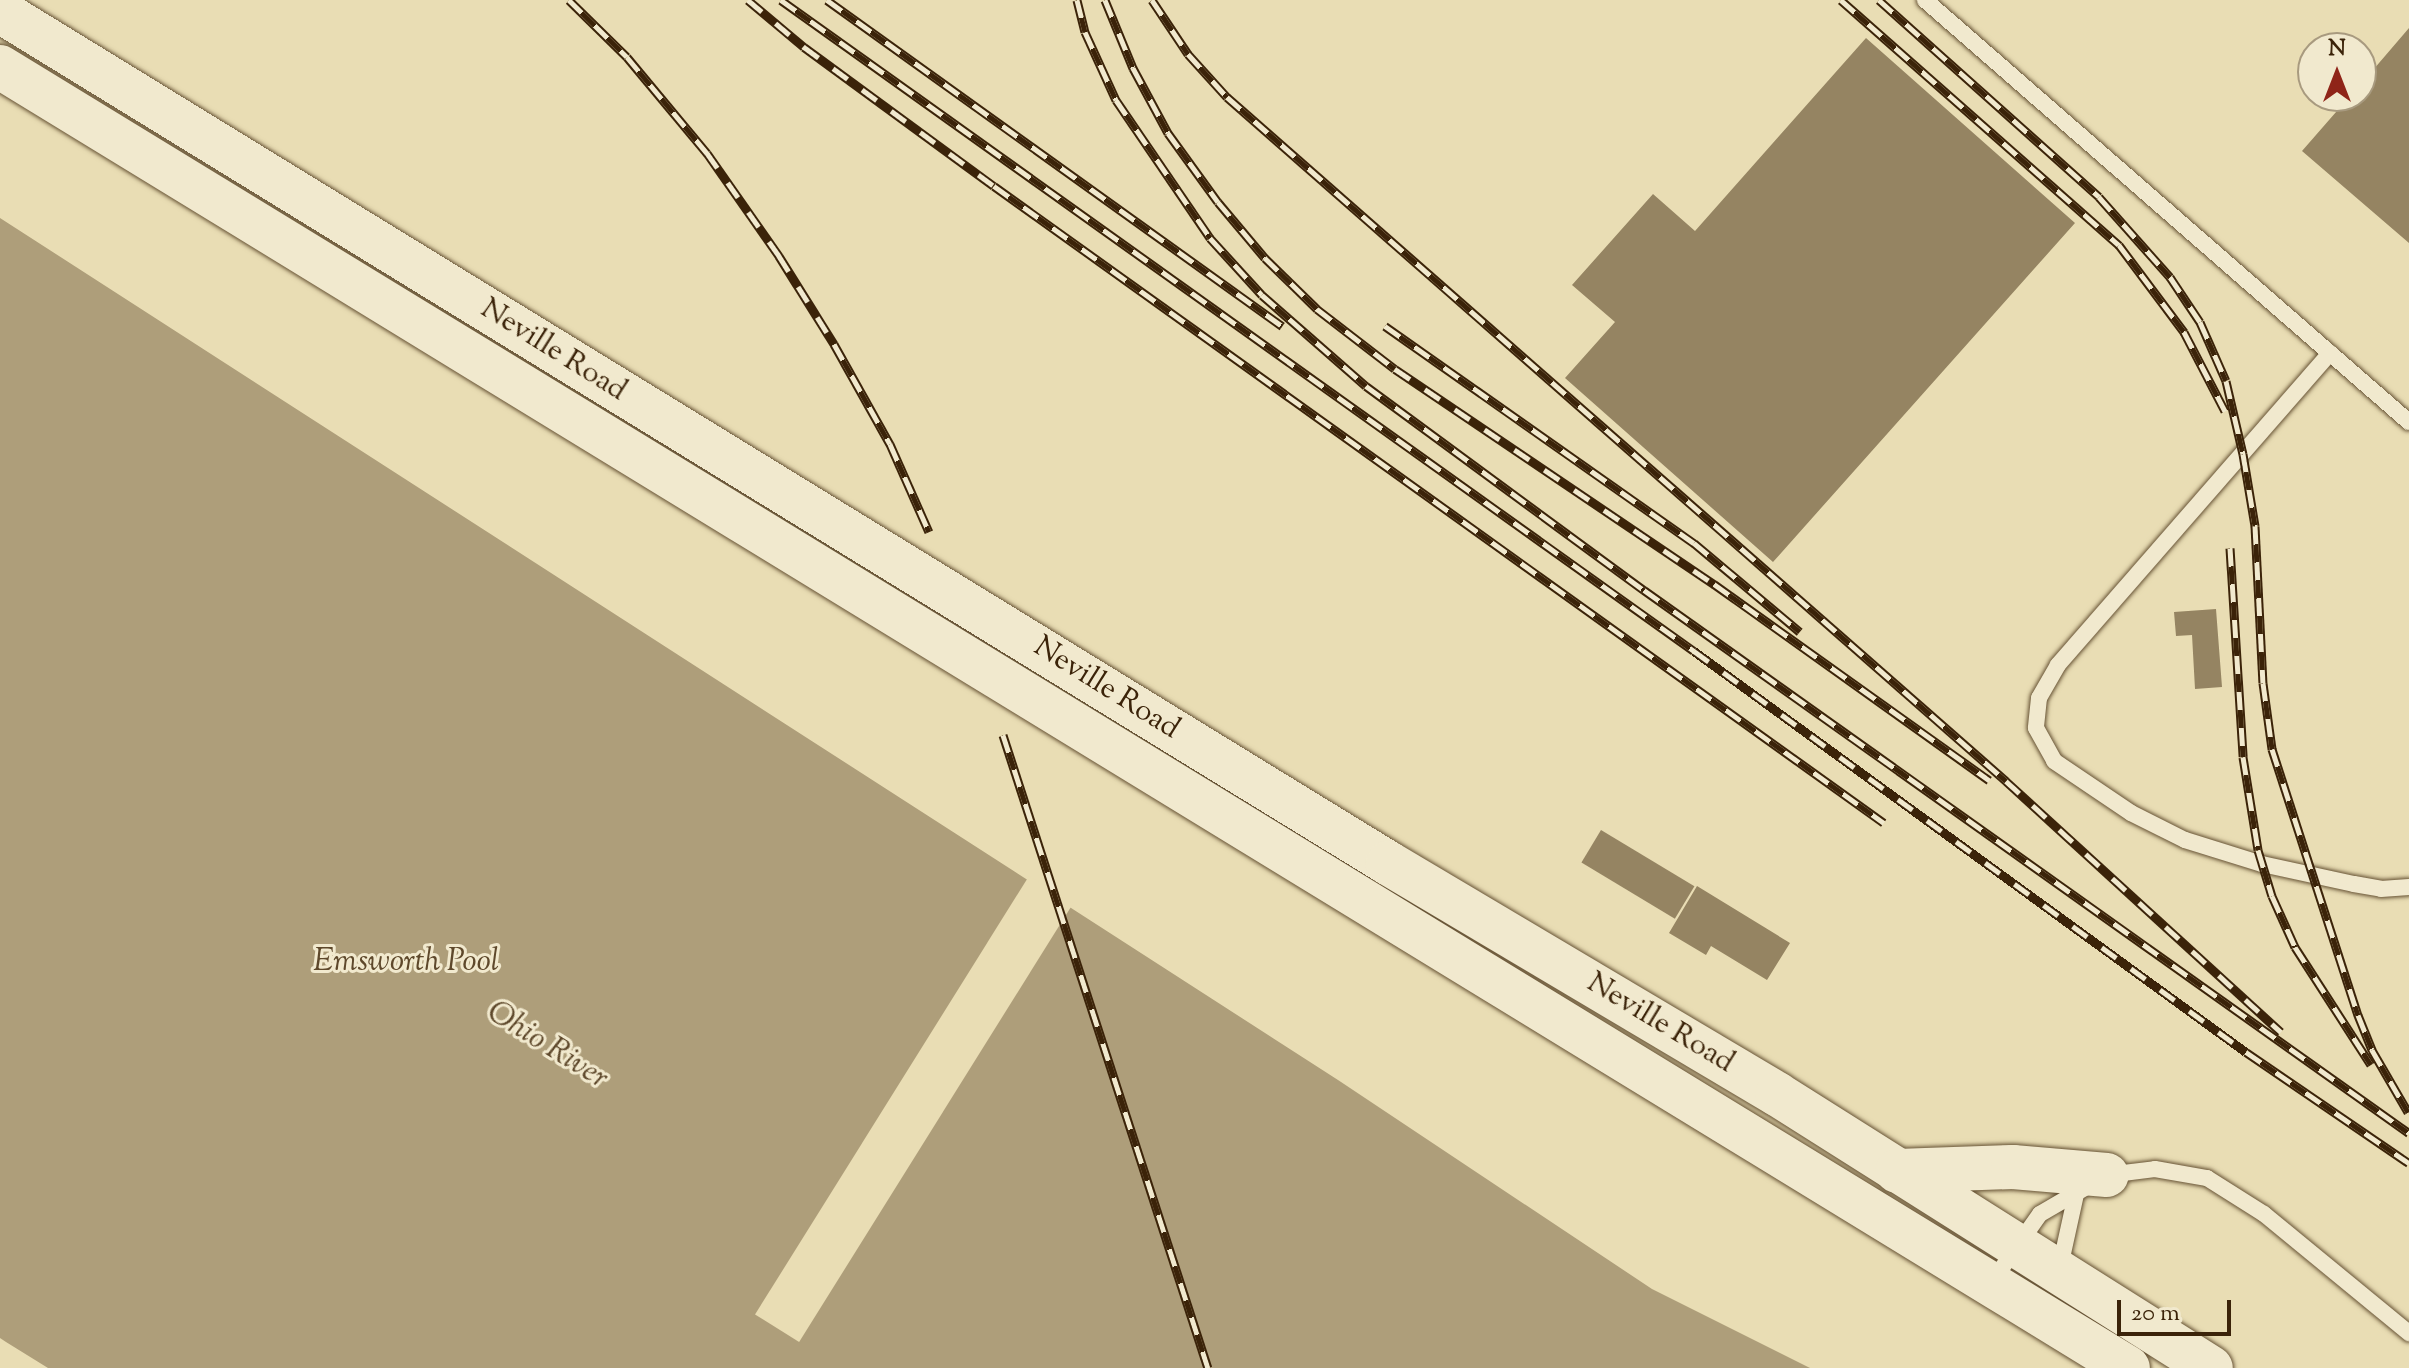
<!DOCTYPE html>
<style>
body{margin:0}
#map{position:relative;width:2409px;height:1368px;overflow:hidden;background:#e9ddb4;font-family:"Sorts Mill Goudy",serif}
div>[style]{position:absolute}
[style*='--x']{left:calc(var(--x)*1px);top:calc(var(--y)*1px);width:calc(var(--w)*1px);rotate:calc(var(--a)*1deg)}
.water>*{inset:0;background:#ae9e7a}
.pier>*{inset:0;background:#e9ddb4;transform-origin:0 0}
.building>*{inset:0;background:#958462;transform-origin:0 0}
.roads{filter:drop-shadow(0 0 2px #665234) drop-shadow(0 0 2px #665234)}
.lane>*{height:16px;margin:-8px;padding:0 8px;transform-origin:8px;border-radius:8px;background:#f1e9ce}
.secondary>*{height:44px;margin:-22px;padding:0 22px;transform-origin:22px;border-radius:22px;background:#f1e9ce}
.rail>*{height:9px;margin-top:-4.5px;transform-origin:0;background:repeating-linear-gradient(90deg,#f1e9ce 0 18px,#3b2309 0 36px);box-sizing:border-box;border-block:2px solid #3b2309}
span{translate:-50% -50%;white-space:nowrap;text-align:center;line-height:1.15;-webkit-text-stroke:6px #f1e9ce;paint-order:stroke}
.street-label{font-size:30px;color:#3b2309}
.water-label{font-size:32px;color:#5e482b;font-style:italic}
.north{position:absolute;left:2297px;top:32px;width:80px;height:80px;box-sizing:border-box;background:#f1e9ce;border:2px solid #a89a7f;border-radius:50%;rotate:0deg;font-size:22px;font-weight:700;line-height:32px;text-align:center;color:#3b2309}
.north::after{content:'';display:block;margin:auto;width:28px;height:36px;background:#8f2418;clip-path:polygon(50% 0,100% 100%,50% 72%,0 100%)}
.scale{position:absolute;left:2117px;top:1300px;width:114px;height:36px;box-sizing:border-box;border:4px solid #3b2309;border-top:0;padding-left:10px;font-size:24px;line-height:28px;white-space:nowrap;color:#3b2309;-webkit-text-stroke:6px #f1e9ce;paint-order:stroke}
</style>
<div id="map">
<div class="water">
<div style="clip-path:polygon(0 218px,1338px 1080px,1652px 1289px,1810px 1368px,48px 1368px,6px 1342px,0 1338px)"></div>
</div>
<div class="pier">
<div style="left:1029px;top:876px;width:52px;height:517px;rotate:32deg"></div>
</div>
<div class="building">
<div style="clip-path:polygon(2409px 28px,2409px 243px,2302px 151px,2350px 96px,2361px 96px,2361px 84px)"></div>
<div style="clip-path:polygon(1866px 38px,2075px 223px,1773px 562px,1565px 378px,1615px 322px,1572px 285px,1653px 194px,1695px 231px)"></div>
<div style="clip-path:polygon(2216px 609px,2222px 687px,2195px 689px,2192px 635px,2176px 636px,2174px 612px)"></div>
<div style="left:1601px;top:830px;width:109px;height:38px;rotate:31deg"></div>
<div style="clip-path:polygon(1697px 886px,1790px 943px,1767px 980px,1711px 946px,1706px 955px,1669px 933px)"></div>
</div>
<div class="roads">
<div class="lane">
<div style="--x:1925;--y:0;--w:642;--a:41.09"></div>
<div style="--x:2330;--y:353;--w:414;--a:131.1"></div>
<div style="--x:2058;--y:665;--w:38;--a:120"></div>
<div style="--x:2039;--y:698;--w:30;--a:96"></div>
<div style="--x:2036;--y:728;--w:38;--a:61"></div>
<div style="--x:2054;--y:761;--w:93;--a:34"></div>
<div style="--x:2131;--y:813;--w:60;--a:26.6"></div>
<div style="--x:2185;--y:840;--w:81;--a:17.3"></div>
<div style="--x:2262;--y:864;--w:94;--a:12.3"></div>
<div style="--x:2354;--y:884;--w:27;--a:10"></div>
<div style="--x:2381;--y:889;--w:28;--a:-4"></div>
<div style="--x:2060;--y:1267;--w:75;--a:-77.6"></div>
<div style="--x:1992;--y:1282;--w:83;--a:-54.8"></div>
<div style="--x:2040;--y:1214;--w:78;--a:-30.2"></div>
<div style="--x:2107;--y:1175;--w:48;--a:-7.1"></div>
<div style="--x:2155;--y:1169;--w:53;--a:9.8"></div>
<div style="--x:2207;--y:1178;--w:67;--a:32.3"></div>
<div style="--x:2264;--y:1214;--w:188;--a:39.4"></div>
</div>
<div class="secondary">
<div style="--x:0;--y:11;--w:1629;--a:31.54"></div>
<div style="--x:1388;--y:863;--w:452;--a:30.7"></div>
<div style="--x:1777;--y:1094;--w:513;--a:32.27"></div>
<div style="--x:0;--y:67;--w:2494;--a:31.44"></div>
<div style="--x:1897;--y:1171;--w:116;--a:-2"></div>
<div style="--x:2013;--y:1167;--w:94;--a:4.9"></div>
</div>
</div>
<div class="rail">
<div style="--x:569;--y:0;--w:81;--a:44.5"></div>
<div style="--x:627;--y:57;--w:125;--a:50.2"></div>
<div style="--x:707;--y:153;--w:126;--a:55"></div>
<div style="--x:779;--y:256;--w:104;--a:58"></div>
<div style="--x:834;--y:344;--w:115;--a:60.8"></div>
<div style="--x:890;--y:444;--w:96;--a:66.1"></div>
<div style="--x:748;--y:0;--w:73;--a:40"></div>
<div style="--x:804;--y:47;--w:235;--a:36.2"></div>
<div style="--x:994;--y:186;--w:1094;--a:35.59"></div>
<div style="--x:781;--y:0;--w:1121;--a:35.49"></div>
<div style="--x:1694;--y:651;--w:682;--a:36"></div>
<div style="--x:2246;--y:1052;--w:197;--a:34.3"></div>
<div style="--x:827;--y:0;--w:560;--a:35.62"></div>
<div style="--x:1077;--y:0;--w:33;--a:76"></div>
<div style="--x:1085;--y:32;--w:75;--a:65.5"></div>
<div style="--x:1116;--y:100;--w:167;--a:55.7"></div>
<div style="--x:1210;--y:238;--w:77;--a:47.6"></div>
<div style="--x:1262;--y:295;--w:138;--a:41.2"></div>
<div style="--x:1366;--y:386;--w:345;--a:36.3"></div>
<div style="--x:1644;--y:590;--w:938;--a:35.37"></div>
<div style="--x:1105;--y:0;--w:74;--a:67.6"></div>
<div style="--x:1133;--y:68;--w:74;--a:61.7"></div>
<div style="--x:1168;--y:133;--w:85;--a:54.1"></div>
<div style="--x:1218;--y:202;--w:73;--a:50"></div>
<div style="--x:1265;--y:258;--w:73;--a:44.4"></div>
<div style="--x:1317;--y:309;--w:98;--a:37.6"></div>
<div style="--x:1395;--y:369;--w:385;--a:34"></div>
<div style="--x:1714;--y:584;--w:338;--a:35.5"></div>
<div style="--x:1152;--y:0;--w:65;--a:56.3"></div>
<div style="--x:1188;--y:54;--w:58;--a:47.8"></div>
<div style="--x:1227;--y:97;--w:1037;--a:41.28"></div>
<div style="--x:2006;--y:781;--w:372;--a:42.4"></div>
<div style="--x:1841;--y:0;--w:371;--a:41.4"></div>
<div style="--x:2119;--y:245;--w:109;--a:53.2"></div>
<div style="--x:2184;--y:332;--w:89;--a:62.6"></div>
<div style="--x:1879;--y:0;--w:295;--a:41.8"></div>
<div style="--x:2099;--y:197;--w:107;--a:48.4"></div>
<div style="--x:2170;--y:277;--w:54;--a:56.3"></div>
<div style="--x:2200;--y:322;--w:64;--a:66.2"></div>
<div style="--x:2226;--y:381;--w:75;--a:76.9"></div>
<div style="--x:2243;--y:454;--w:73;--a:80.5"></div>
<div style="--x:2255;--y:526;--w:157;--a:87.1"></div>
<div style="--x:2263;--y:683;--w:67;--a:82.2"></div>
<div style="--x:2272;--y:749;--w:280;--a:72.1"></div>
<div style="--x:2358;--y:1015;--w:38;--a:68"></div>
<div style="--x:2372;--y:1050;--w:72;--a:59.9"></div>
<div style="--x:1385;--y:326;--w:378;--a:35.1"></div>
<div style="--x:1694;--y:543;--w:138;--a:40"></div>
<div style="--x:2230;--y:548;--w:209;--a:86.4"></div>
<div style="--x:2243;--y:757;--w:94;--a:80.8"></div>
<div style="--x:2258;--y:850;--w:48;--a:73.1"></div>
<div style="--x:2272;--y:896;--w:56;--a:65.7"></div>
<div style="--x:2295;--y:947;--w:140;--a:57.2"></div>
<div style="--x:1003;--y:735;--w:665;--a:72.06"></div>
</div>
<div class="street-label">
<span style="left:553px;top:351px;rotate:32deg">Neville Road</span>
<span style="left:1106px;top:689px;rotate:32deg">Neville Road</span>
<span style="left:1660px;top:1024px;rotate:31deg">Neville Road</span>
</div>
<div class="water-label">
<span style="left:406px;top:962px">Emsworth Pool</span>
<span style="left:547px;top:1046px;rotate:32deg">Ohio River</span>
</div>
<div class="north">N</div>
<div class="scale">20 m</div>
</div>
